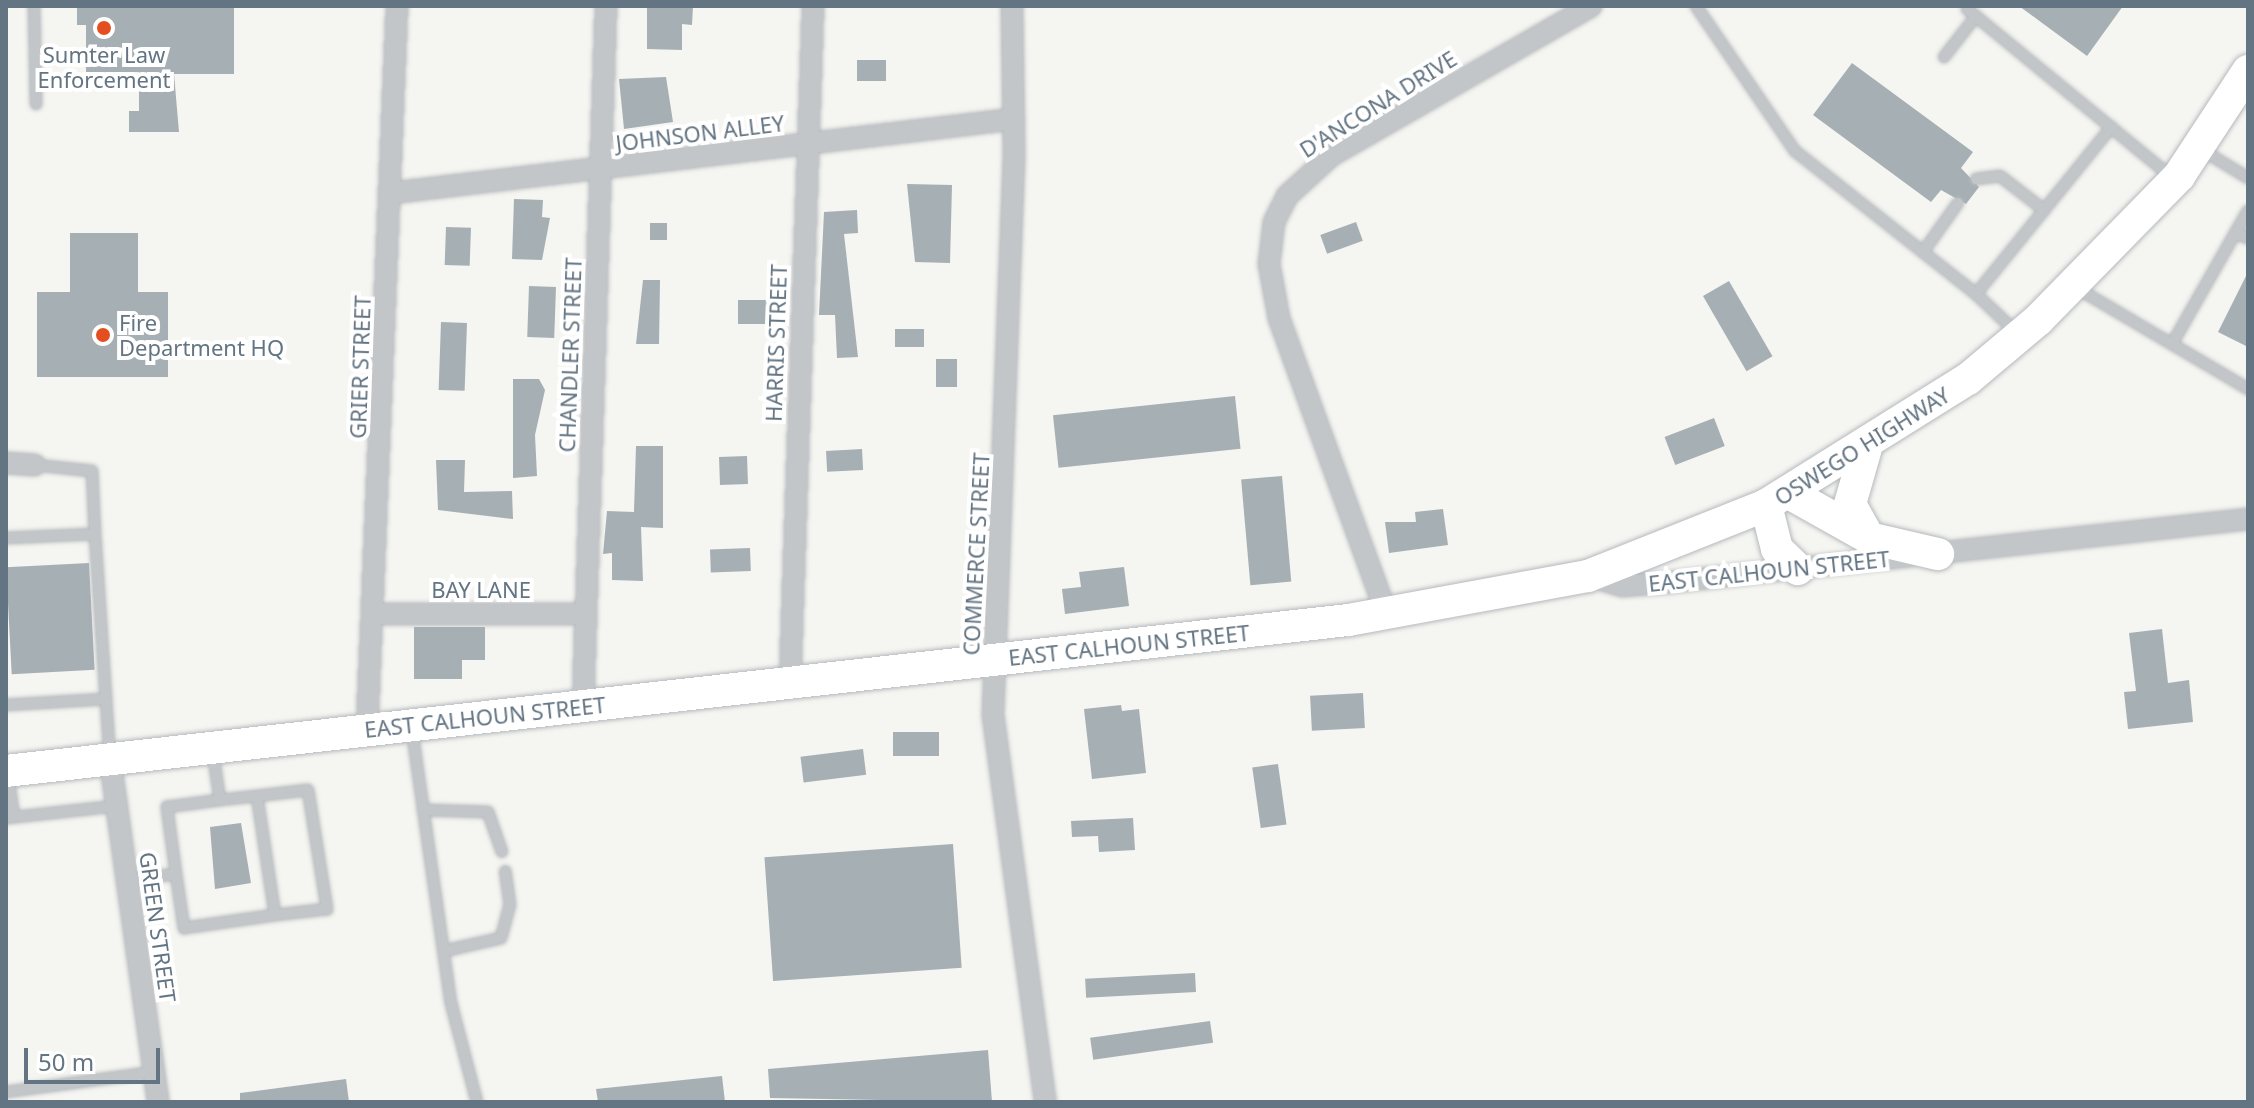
<!DOCTYPE html>
<style>
body{margin:0}
#map{position:relative;width:2254px;height:1108px;overflow:hidden;background:#f5f5f1;font-family:"Noto Sans",sans-serif}
div>[style]{position:absolute}
[style*='--x']{left:calc(var(--x)*1px);top:calc(var(--y)*1px);width:calc(var(--w)*1px);rotate:calc(var(--a)*1deg)}
.building>*{inset:0;background:#a6afb4;transform-origin:0 0}
.roads{filter:drop-shadow(0 0 2px #b5b9bd) drop-shadow(0 0 2px #b5b9bd)}
.service>*{height:10px;margin:-5px;padding:0 5px;transform-origin:5px;border-radius:5px;background:#c2c6c9}
.minor>*{height:20px;margin:-10px;padding:0 10px;transform-origin:10px;border-radius:10px;background:#c2c6c9}
.primary>*{height:32px;margin:-16px;padding:0 16px;transform-origin:16px;border-radius:16px;background:#fff}
.dots>*{width:22px;height:22px;translate:-50% -50%;box-sizing:border-box;border:4px solid #fff;border-radius:50%}
span{translate:-50% -50%;white-space:nowrap;text-align:center;line-height:1.15;-webkit-text-stroke:8px #fff;paint-order:stroke}
.poi-label{font-size:22px;color:#637482}
.left{translate:0 -50%;text-align:left}
.street-label{font-size:22px;color:#637482}
.frame{position:absolute;inset:0;border:8px solid #637482;pointer-events:none}
.scale{position:absolute;left:24px;top:1048px;width:136px;height:36px;box-sizing:border-box;border:4px solid #637482;border-top:0;padding-left:10px;font-size:24px;line-height:28px;white-space:nowrap;color:#637482;-webkit-text-stroke:6px #fff;paint-order:stroke}
</style>
<div id="map">
<div class="building">
<div style="clip-path:polygon(77px 6px,234px 6px,234px 74px,174px 74px,179px 132px,129px 132px,129px 111px,139px 111px,139px 72px,86px 72px,86px 25px,77px 25px)"></div>
<div style="clip-path:polygon(647px 6px,693px 6px,692px 25px,682px 24px,682px 50px,647px 49px)"></div>
<div style="clip-path:polygon(2019px 6px,2123px 6px,2087px 56px)"></div>
<div style="left:857px;top:60px;width:29px;height:21px"></div>
<div style="clip-path:polygon(1852px 63px,1973px 152px,1961px 168px,1979px 187px,1966px 204px,1941px 190px,1931px 202px,1813px 115px)"></div>
<div style="clip-path:polygon(666px 77px,673px 122px,624px 129px,619px 79px)"></div>
<div style="clip-path:polygon(907px 184px,952px 185px,950px 263px,915px 262px)"></div>
<div style="clip-path:polygon(514px 199px,543px 200px,542px 217px,550px 218px,542px 260px,512px 259px)"></div>
<div style="clip-path:polygon(857px 210px,858px 233px,844px 234px,858px 357px,837px 358px,835px 315px,819px 315px,824px 212px)"></div>
<div style="left:1356px;top:222px;width:20px;height:38px;rotate:70deg"></div>
<div style="left:650px;top:223px;width:17px;height:17px"></div>
<div style="left:446px;top:227px;width:25px;height:38px;rotate:2deg"></div>
<div style="clip-path:polygon(70px 233px,138px 233px,138px 292px,168px 292px,168px 377px,37px 377px,37px 292px,70px 292px)"></div>
<div style="clip-path:polygon(2248px 272px,2248px 347px,2218px 332px)"></div>
<div style="clip-path:polygon(643px 280px,660px 280px,659px 344px,636px 344px)"></div>
<div style="left:1729px;top:281px;width:87px;height:30px;rotate:60deg"></div>
<div style="left:529px;top:286px;width:27px;height:51px;rotate:2deg"></div>
<div style="left:738px;top:300px;width:36px;height:24px"></div>
<div style="left:441px;top:322px;width:26px;height:68px;rotate:2deg"></div>
<div style="left:924px;top:329px;width:18px;height:29px;rotate:90deg"></div>
<div style="left:936px;top:359px;width:21px;height:28px"></div>
<div style="clip-path:polygon(513px 379px,539px 379px,545px 390px,535px 435px,537px 476px,513px 478px)"></div>
<div style="left:1235px;top:396px;width:53px;height:183px;rotate:84deg"></div>
<div style="left:1714px;top:418px;width:30px;height:53px;rotate:69deg"></div>
<div style="clip-path:polygon(636px 446px,663px 446px,663px 528px,641px 527px,643px 581px,612px 580px,612px 553px,603px 554px,607px 511px,634px 512px)"></div>
<div style="left:862px;top:449px;width:21px;height:36px;rotate:87deg"></div>
<div style="left:747px;top:456px;width:28px;height:28px;rotate:88deg"></div>
<div style="clip-path:polygon(436px 460px,465px 460px,464px 492px,512px 491px,513px 519px,438px 510px)"></div>
<div style="left:1282px;top:476px;width:106px;height:41px;rotate:85deg"></div>
<div style="clip-path:polygon(1443px 509px,1448px 545px,1389px 553px,1385px 522px,1416px 522px,1415px 512px)"></div>
<div style="left:750px;top:548px;width:23px;height:40px;rotate:88deg"></div>
<div style="left:89px;top:563px;width:107px;height:83px;rotate:87deg"></div>
<div style="clip-path:polygon(1124px 567px,1129px 606px,1065px 614px,1062px 589px,1081px 587px,1079px 572px)"></div>
<div style="clip-path:polygon(414px 627px,485px 627px,485px 660px,462px 660px,462px 679px,414px 679px)"></div>
<div style="clip-path:polygon(2162px 629px,2168px 683px,2189px 680px,2193px 722px,2128px 729px,2124px 692px,2136px 691px,2129px 633px)"></div>
<div style="left:1363px;top:693px;width:35px;height:53px;rotate:87deg"></div>
<div style="clip-path:polygon(1121px 705px,1122px 711px,1139px 709px,1146px 773px,1092px 779px,1084px 709px)"></div>
<div style="left:939px;top:732px;width:24px;height:46px;rotate:90deg"></div>
<div style="left:863px;top:749px;width:26px;height:63px;rotate:83deg"></div>
<div style="left:1278px;top:764px;width:61px;height:26px;rotate:82deg"></div>
<div style="clip-path:polygon(1133px 818px,1135px 850px,1099px 852px,1098px 836px,1072px 837px,1071px 821px)"></div>
<div style="clip-path:polygon(241px 823px,251px 883px,215px 889px,210px 827px)"></div>
<div style="left:953px;top:844px;width:124px;height:189px;rotate:86deg"></div>
<div style="left:1195px;top:973px;width:19px;height:110px;rotate:87deg"></div>
<div style="left:1210px;top:1021px;width:22px;height:121px;rotate:82deg"></div>
<div style="clip-path:polygon(988px 1050px,992px 1102px,770px 1098px,768px 1069px)"></div>
<div style="clip-path:polygon(722px 1076px,725px 1102px,598px 1102px,596px 1089px)"></div>
<div style="clip-path:polygon(346px 1079px,349px 1102px,240px 1102px,240px 1093px)"></div>
</div>
<div class="roads">
<div class="service">
<div style="--x:34;--y:6;--w:98;--a:88.8"></div>
<div style="--x:1696;--y:6;--w:176;--a:55.7"></div>
<div style="--x:1795;--y:151;--w:231;--a:38.3"></div>
<div style="--x:1967;--y:9;--w:266;--a:39.4"></div>
<div style="--x:1944;--y:57;--w:52;--a:-52"></div>
<div style="--x:2202;--y:150;--w:54;--a:31.3"></div>
<div style="--x:1976;--y:179;--w:24;--a:-7"></div>
<div style="--x:2000;--y:176;--w:56;--a:37.7"></div>
<div style="--x:2235;--y:233;--w:14;--a:21"></div>
<div style="--x:1923;--y:252;--w:60;--a:-54.5"></div>
<div style="--x:2075;--y:287;--w:201;--a:30.5"></div>
<div style="--x:2015;--y:331;--w:54;--a:-136.5"></div>
<div style="--x:1976;--y:294;--w:215;--a:-51"></div>
<div style="--x:2172;--y:344;--w:153;--a:-60.3"></div>
<div style="--x:35;--y:465;--w:57;--a:6"></div>
<div style="--x:92;--y:471;--w:63;--a:87.3"></div>
<div style="--x:6;--y:538;--w:89;--a:-2.6"></div>
<div style="--x:95;--y:534;--w:224;--a:86.2"></div>
<div style="--x:6;--y:705;--w:100;--a:-3.4"></div>
<div style="--x:412;--y:730;--w:276;--a:81.9"></div>
<div style="--x:451;--y:1003;--w:102;--a:75.3"></div>
<div style="--x:8;--y:776;--w:41;--a:81.7"></div>
<div style="--x:257;--y:796;--w:51;--a:-6.7"></div>
<div style="--x:308;--y:790;--w:121;--a:80.9"></div>
<div style="--x:327;--y:909;--w:52;--a:173.4"></div>
<div style="--x:423;--y:810;--w:65;--a:1.8"></div>
<div style="--x:488;--y:812;--w:42;--a:70.7"></div>
<div style="--x:6;--y:818;--w:111;--a:-6.2"></div>
<div style="--x:176;--y:874;--w:55;--a:81.6"></div>
<div style="--x:184;--y:928;--w:92;--a:-8.1"></div>
<div style="--x:275;--y:915;--w:120;--a:-98.6"></div>
<div style="--x:257;--y:796;--w:37;--a:174"></div>
<div style="--x:127;--y:880;--w:49;--a:-7"></div>
<div style="--x:176;--y:874;--w:68;--a:-97.7"></div>
<div style="--x:167;--y:807;--w:53;--a:-7.5"></div>
<div style="--x:220;--y:800;--w:48;--a:-98.5"></div>
<div style="--x:444;--y:951;--w:58;--a:-12.8"></div>
<div style="--x:501;--y:938;--w:34;--a:-75"></div>
<div style="--x:510;--y:905;--w:34;--a:-98"></div>
<div style="--x:6;--y:1092;--w:149;--a:-7.7"></div>
</div>
<div class="minor">
<div style="--x:1012;--y:6;--w:151;--a:89.2"></div>
<div style="--x:1014;--y:157;--w:558;--a:92.16"></div>
<div style="--x:993;--y:715;--w:390;--a:82.3"></div>
<div style="--x:391;--y:193;--w:627;--a:-6.77"></div>
<div style="--x:6;--y:463;--w:29;--a:4"></div>
<div style="--x:1588;--y:576;--w:35;--a:16"></div>
<div style="--x:1622;--y:586;--w:41;--a:-4.2"></div>
<div style="--x:1663;--y:583;--w:588;--a:-6.24"></div>
<div style="--x:376;--y:614;--w:210;--a:0"></div>
<div style="--x:1387;--y:615;--w:316;--a:-110"></div>
<div style="--x:1279;--y:318;--w:55;--a:-100.5"></div>
<div style="--x:1269;--y:264;--w:42;--a:-83.2"></div>
<div style="--x:1274;--y:222;--w:29;--a:-63"></div>
<div style="--x:1287;--y:196;--w:61;--a:-42.3"></div>
<div style="--x:1332;--y:155;--w:299;--a:-29.9"></div>
<div style="--x:790;--y:682;--w:676;--a:-88.05"></div>
<div style="--x:583;--y:705;--w:699;--a:-88.12"></div>
<div style="--x:367;--y:730;--w:725;--a:-87.63"></div>
<div style="--x:110;--y:759;--w:346;--a:82"></div>
</div>
<div class="primary">
<div style="--x:1866;--y:448;--w:58;--a:105.9"></div>
<div style="--x:1850;--y:504;--w:39;--a:61"></div>
<div style="--x:1789;--y:493;--w:92;--a:29.4"></div>
<div style="--x:1869;--y:538;--w:71;--a:13.1"></div>
<div style="--x:1766;--y:505;--w:45;--a:76"></div>
<div style="--x:1777;--y:549;--w:29;--a:44"></div>
<div style="--x:6;--y:771;--w:1350;--a:-6.42"></div>
<div style="--x:1348;--y:620;--w:244;--a:-10.4"></div>
<div style="--x:1588;--y:576;--w:192;--a:-21.7"></div>
<div style="--x:1766;--y:505;--w:238;--a:-32"></div>
<div style="--x:1968;--y:379;--w:92;--a:-40.1"></div>
<div style="--x:2038;--y:320;--w:202;--a:-45.6"></div>
<div style="--x:2179;--y:176;--w:126;--a:-56.7"></div>
</div>
</div>
<div class="dots">
<div style="left:104px;top:28px;background:#e44f21"></div>
<div style="left:103px;top:335px;background:#e44f21"></div>
</div>
<div class="poi-label">
<span style="left:104px;top:67px">Sumter Law<br>Enforcement</span>
<span class="left" style="left:119px;top:335px">Fire<br>Department HQ</span>
</div>
<div class="street-label">
<span style="left:1378px;top:104px;rotate:-32deg">D'ANCONA DRIVE</span>
<span style="left:700px;top:133px;rotate:-7deg">JOHNSON ALLEY</span>
<span style="left:776px;top:343px;rotate:-88deg">HARRIS STREET</span>
<span style="left:570px;top:355px;rotate:-88deg">CHANDLER STREET</span>
<span style="left:360px;top:367px;rotate:-88deg">GRIER STREET</span>
<span style="left:1862px;top:446px;rotate:-32deg">OSWEGO HIGHWAY</span>
<span style="left:976px;top:554px;rotate:-87deg">COMMERCE STREET</span>
<span style="left:1769px;top:571px;rotate:-6deg">EAST CALHOUN STREET</span>
<span style="left:481px;top:590px">BAY LANE</span>
<span style="left:1129px;top:645px;rotate:-6deg">EAST CALHOUN STREET</span>
<span style="left:485px;top:717px;rotate:-6deg">EAST CALHOUN STREET</span>
<span style="left:158px;top:927px;rotate:82deg">GREEN STREET</span>
</div>
<div class="frame"></div>
<div class="scale">50 m</div>
</div>
